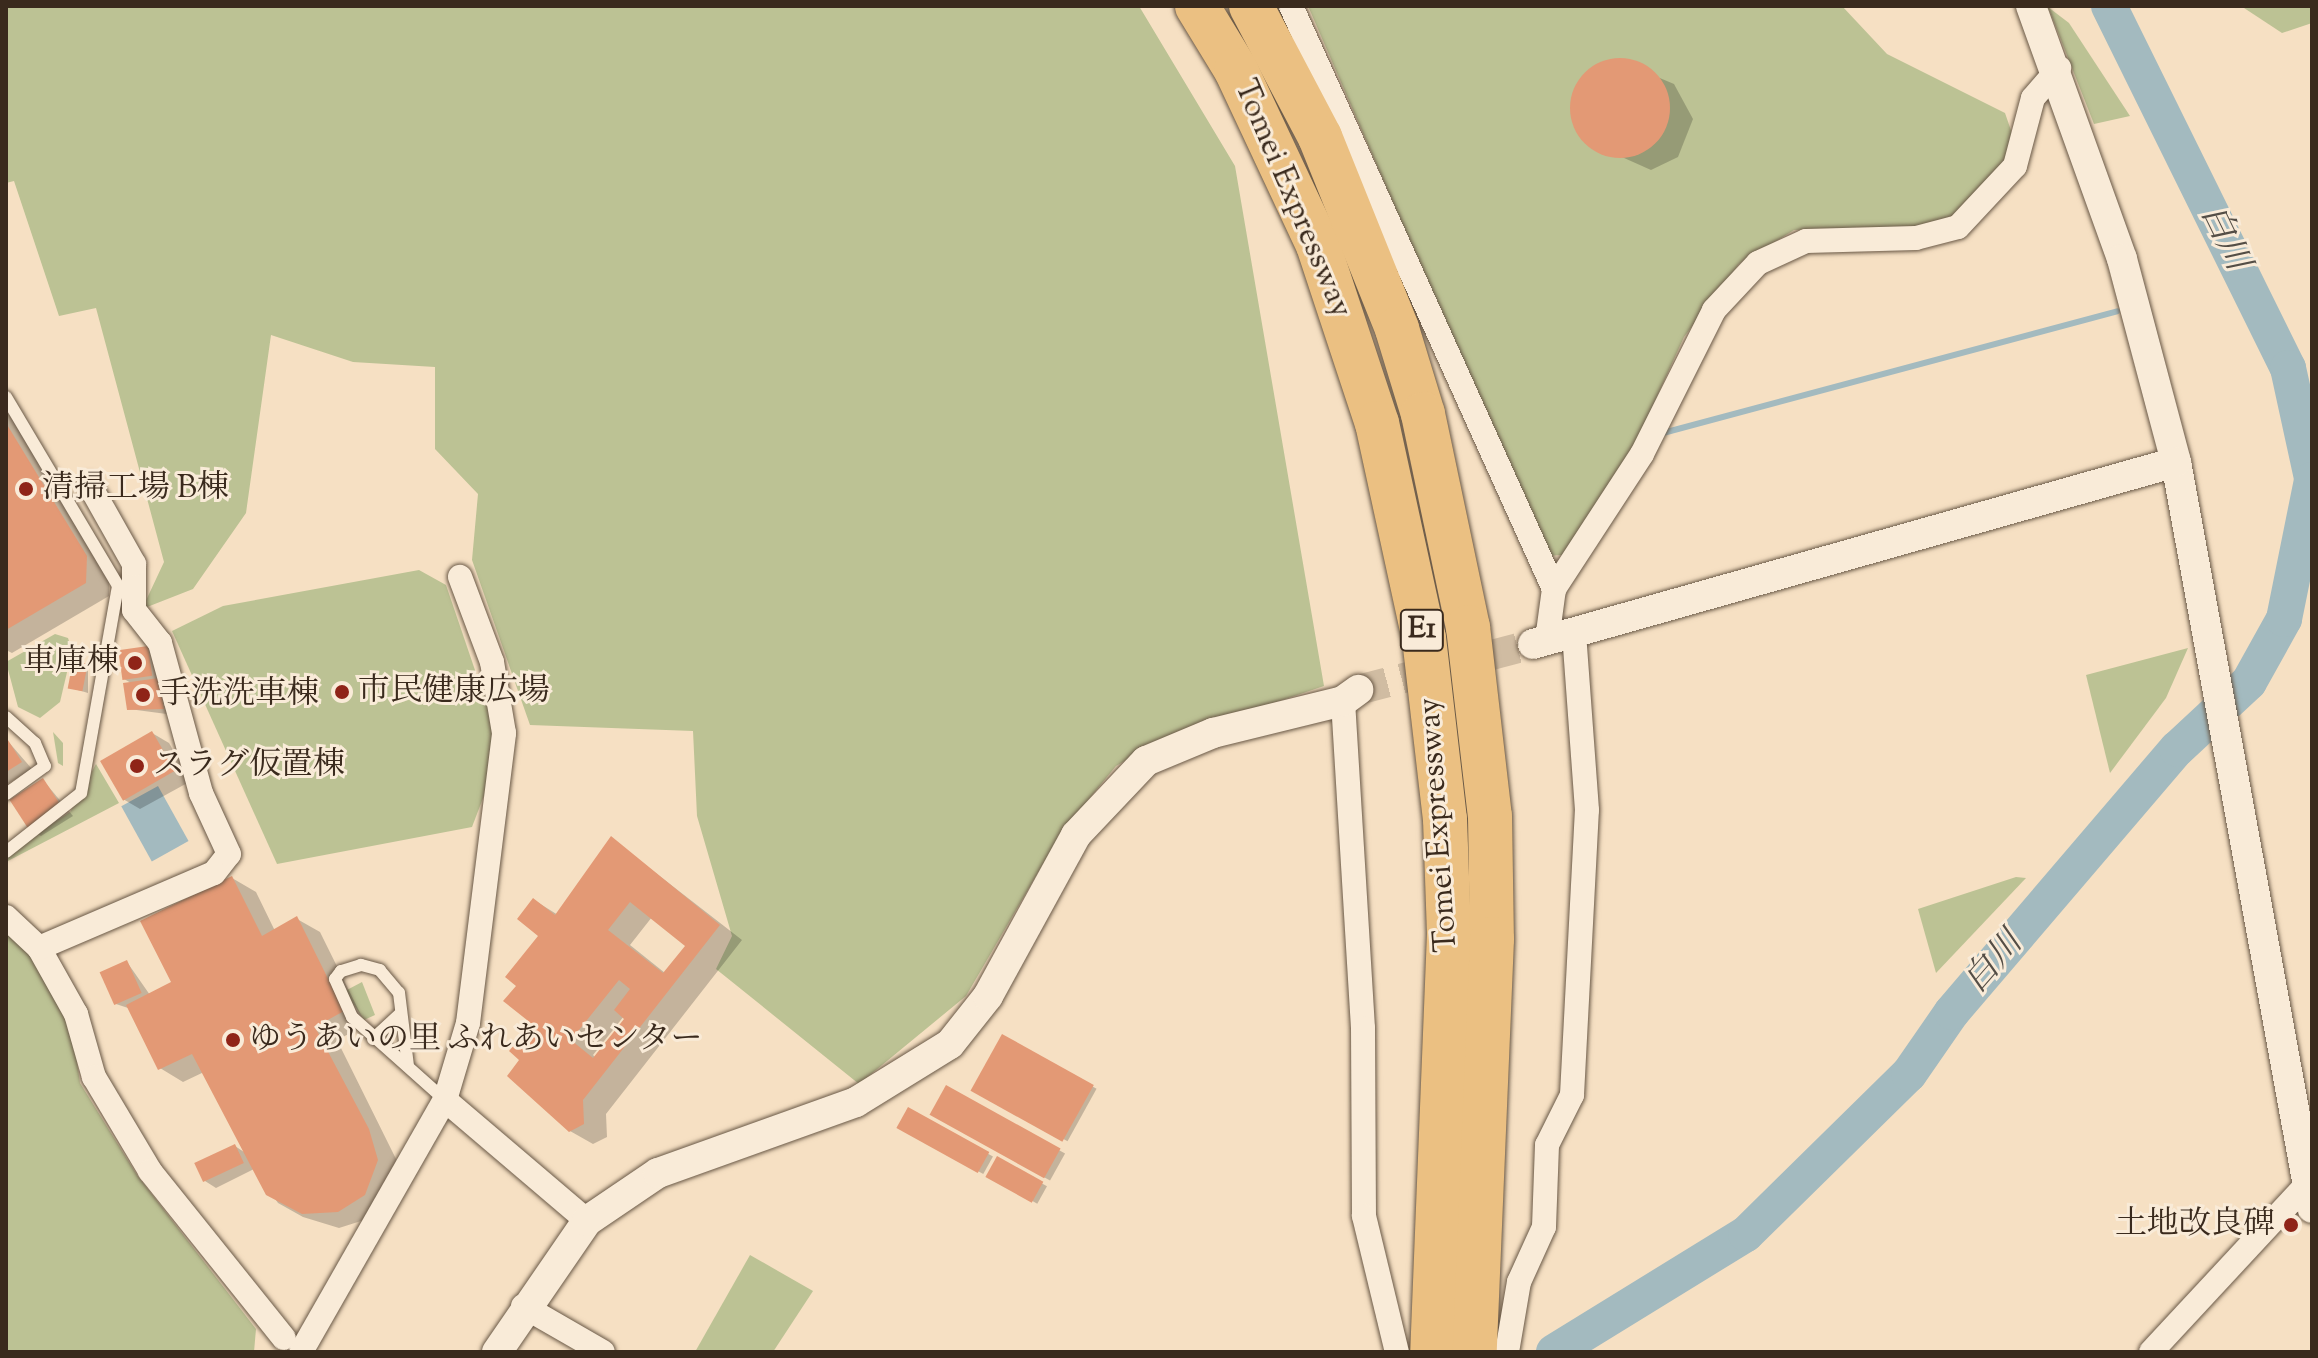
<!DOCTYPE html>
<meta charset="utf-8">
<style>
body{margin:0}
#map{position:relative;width:2318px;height:1358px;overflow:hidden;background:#f6e0c3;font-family:"Sorts Mill Goudy","Noto Serif JP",serif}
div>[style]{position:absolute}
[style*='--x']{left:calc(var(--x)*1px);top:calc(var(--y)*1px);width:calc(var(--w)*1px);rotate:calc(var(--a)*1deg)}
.green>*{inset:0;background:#bcc294}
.water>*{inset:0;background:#a3babf;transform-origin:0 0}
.shadow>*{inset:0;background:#0003;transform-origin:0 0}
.stream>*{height:6px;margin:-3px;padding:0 3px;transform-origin:3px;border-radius:3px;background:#a3babf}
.river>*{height:36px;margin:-18px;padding:0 18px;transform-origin:18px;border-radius:18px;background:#a3babf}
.building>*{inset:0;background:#e39975;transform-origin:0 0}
.round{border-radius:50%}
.tertiary-tunnel>*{height:30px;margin-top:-15px;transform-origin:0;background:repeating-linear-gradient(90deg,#d0bca2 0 30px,transparent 0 45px)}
.roads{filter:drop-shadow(0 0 2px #695846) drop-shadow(0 0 2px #695846)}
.service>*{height:12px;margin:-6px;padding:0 6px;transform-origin:6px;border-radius:6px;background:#f9ebd8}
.minor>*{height:24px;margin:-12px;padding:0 12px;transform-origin:12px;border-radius:12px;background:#f9ebd8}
.tertiary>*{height:30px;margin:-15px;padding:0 15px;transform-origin:15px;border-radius:15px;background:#f9ebd8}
.motorway>*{height:44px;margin:-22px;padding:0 22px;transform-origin:22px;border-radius:22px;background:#ebc082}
.dots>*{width:22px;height:22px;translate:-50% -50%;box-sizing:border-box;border:4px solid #f9ebd8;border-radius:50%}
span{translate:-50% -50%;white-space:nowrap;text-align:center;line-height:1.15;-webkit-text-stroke:6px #f9ebd8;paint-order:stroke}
.shield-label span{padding:2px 6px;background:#f9ebd8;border:2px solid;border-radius:6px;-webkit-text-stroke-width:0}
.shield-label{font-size:30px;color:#3a2a1d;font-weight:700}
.street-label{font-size:32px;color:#3a2a1d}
.poi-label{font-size:32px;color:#3a2a1d}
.left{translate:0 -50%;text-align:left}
.right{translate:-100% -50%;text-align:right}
.water-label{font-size:34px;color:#544e46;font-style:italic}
.frame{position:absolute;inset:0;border:8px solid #3a2a1d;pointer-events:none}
</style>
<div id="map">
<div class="green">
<div style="clip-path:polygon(6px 6px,1139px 6px,1235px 166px,1324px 686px,1156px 743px,1116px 766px,1061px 833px,966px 996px,859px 1084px,716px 969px,732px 936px,697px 816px,693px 731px,530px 725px,472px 560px,478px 494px,435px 449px,435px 367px,353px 362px,271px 335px,246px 513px,193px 589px,142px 609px,164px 562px,96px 308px,59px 316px,14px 181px,6px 183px)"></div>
<div style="clip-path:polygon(1308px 6px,1842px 6px,1887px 54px,2005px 113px,2015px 142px,2008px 164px,1943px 226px,1794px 230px,1739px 264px,1684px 337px,1626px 465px,1562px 555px,1546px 556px)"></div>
<div style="clip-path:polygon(2241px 6px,2312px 6px,2312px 23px,2282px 33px)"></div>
<div style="clip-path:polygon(2048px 7px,2069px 23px,2130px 116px,2094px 124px)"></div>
<div style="clip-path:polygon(419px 570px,446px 585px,493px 723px,496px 764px,472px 827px,277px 864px,172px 631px,223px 606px)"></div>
<div style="clip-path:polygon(55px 634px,68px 638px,72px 651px,60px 702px,40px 718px,18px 707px,6px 662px)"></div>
<div style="clip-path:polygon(2188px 648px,2166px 698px,2110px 773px,2086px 675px)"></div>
<div style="clip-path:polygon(53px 732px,63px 743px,63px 766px,58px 763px)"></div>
<div style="clip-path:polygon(96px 764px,119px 803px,6px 862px,6px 853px,70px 812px)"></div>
<div style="clip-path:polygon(2016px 877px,2026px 878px,1936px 973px,1918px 909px)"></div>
<div style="clip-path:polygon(6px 932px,31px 954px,71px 1020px,80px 1083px,137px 1175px,256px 1329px,254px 1352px,6px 1352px)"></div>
<div style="clip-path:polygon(362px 982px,375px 1015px,364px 1020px,345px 991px)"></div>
<div style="clip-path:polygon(750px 1255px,813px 1291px,773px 1352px,695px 1352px)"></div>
</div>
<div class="water">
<div style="left:158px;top:786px;width:63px;height:42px;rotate:61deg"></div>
</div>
<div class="shadow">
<div style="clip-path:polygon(1617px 60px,1674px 84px,1693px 119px,1678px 157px,1651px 170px,1586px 141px,1572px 104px,1586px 74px)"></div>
<div style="clip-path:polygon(6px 400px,109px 571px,109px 596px,12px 653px,6px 650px)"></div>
<div style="clip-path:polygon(148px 648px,159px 654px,174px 715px,129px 709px,133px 684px,124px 679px)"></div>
<div style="clip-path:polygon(88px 666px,88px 693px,71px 688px)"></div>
<div style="clip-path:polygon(152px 733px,169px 743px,191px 781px,140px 809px,123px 799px)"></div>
<div style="clip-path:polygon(6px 739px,32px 769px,6px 785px)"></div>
<div style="clip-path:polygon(43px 780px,73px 816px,41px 836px,30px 829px)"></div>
<div style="clip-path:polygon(evenodd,612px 839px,742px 940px,606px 1114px,607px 1137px,593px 1144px,570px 1131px,522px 1060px,534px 1024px,519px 985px,541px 936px,534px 900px,558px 915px,612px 839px,652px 917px,688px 945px,665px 973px,630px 945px,652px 917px,612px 839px,624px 1016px,627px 1018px,596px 1058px,593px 1055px,624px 1016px)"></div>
<div style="clip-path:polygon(232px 878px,256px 892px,275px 931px,297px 919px,320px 932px,366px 1025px,337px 1040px,399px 1165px,380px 1215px,339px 1228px,303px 1217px,278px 1203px,254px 1169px,216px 1188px,205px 1181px,235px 1146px,244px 1152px,204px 1072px,183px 1082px,160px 1068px,131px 1009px,116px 1004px,127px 962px,150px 995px,174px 983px)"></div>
<div style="left:1003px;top:1037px;width:107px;height:60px;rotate:29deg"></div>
<div style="left:947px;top:1088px;width:135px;height:31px;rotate:29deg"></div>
<div style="left:909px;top:1110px;width:96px;height:20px;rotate:29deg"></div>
<div style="left:998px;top:1159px;width:56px;height:20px;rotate:29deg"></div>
</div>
<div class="stream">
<div style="--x:1663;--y:433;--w:470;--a:-15"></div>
</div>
<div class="river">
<div style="--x:2109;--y:6;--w:404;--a:63.7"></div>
<div style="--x:2288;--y:368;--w:113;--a:77.7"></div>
<div style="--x:1554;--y:1352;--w:225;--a:-31.6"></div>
<div style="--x:1746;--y:1234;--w:228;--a:-44.5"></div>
<div style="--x:1909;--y:1074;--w:75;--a:-55.3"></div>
<div style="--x:1952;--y:1012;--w:346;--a:-49.5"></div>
<div style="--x:2177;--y:749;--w:98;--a:-42.9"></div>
<div style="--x:2249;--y:682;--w:72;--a:-60.9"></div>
<div style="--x:2284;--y:619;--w:142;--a:-78.6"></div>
</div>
<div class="building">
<div class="round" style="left:1570px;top:58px;width:100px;height:100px"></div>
<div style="clip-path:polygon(6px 423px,87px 556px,86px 583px,6px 630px)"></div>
<div style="left:148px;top:646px;width:30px;height:30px;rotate:82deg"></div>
<div style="left:73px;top:661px;width:15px;height:28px;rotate:11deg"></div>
<div style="clip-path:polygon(159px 678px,164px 709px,127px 710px,123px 683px)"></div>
<div style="left:152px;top:731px;width:46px;height:60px;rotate:60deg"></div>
<div style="clip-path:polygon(6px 737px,22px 762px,6px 772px)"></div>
<div style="left:43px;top:778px;width:37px;height:40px;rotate:57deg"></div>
<div style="clip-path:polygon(evenodd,611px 836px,720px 925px,583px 1100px,584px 1124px,569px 1132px,507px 1076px,519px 1060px,509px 1051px,532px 1024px,503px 1001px,516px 986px,505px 977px,538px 936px,517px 919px,533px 898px,555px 915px,611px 836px,630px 902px,685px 946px,663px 973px,608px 930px,630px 902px,611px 836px,619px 980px,630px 989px,614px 1010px,624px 1019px,593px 1058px,571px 1040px,619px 980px)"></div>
<div style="clip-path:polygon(232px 876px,262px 936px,297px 916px,344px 1011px,315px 1027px,369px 1129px,378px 1160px,365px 1195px,338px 1212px,302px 1214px,266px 1195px,192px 1054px,158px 1070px,126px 1005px,171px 982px,140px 921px)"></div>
<div style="left:127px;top:960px;width:36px;height:30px;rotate:66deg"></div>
<div style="left:1002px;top:1034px;width:105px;height:65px;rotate:29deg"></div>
<div style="left:946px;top:1085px;width:131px;height:34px;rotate:29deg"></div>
<div style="left:908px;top:1107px;width:93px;height:24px;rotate:29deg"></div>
<div style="left:235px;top:1144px;width:21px;height:45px;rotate:65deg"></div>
<div style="left:997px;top:1156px;width:53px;height:24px;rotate:29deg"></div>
</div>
<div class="tertiary-tunnel">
<div style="--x:1358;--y:690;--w:181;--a:-14.7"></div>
</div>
<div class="roads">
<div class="service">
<div style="--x:6;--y:397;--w:220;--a:59.3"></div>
<div style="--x:118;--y:586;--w:210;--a:100.1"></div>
<div style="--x:81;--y:793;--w:95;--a:141.8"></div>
<div style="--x:6;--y:717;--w:39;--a:42"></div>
<div style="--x:35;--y:743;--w:25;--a:67"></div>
<div style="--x:45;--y:766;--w:48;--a:144.3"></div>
<div style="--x:373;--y:1039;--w:38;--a:-43"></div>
<div style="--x:408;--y:1066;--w:74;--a:-97"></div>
<div style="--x:399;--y:993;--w:30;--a:-130"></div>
<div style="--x:380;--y:970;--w:20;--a:-165"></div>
<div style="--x:361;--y:965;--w:21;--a:163"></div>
<div style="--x:341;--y:971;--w:10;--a:127"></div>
<div style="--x:335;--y:979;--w:42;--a:65.9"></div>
<div style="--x:352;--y:1017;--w:125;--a:41.7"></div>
</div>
<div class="minor">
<div style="--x:1291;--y:6;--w:640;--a:65.72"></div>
<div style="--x:1547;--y:640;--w:51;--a:-82.2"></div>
<div style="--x:1554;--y:589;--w:161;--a:-56.9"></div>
<div style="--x:1642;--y:454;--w:161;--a:-63.4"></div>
<div style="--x:1714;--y:310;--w:64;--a:-46.9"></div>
<div style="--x:1758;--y:263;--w:53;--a:-24.6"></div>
<div style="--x:1806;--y:241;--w:110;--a:-1.6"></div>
<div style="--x:1916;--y:238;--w:43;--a:-14.7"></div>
<div style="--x:1958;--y:227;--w:83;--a:-46.9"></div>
<div style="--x:2015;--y:166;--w:70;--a:-75.2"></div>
<div style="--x:2033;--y:98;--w:40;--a:-49"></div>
<div style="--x:1343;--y:701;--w:328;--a:86.5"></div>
<div style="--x:1363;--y:1028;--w:188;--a:89.7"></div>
<div style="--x:1364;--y:1216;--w:140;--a:76.4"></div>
<div style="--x:6;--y:917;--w:45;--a:43.2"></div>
<div style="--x:39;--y:948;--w:76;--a:60.7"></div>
<div style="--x:76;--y:1014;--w:66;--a:74.1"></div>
<div style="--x:94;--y:1077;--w:109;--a:59.2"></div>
<div style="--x:150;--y:1171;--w:214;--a:51.3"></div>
<div style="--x:39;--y:948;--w:190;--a:-23.2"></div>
<div style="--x:214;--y:873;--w:24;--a:-52"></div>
<div style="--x:229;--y:854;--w:67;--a:-114.7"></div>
<div style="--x:201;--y:793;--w:156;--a:-105.3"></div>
<div style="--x:160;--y:643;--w:42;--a:-128.2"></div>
<div style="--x:134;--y:610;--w:46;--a:-90"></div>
<div style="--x:134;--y:564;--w:90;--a:-119.4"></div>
<div style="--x:445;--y:1100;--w:187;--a:40.4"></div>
<div style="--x:523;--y:1306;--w:92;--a:29.9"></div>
<div style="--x:301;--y:1352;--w:290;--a:-60.3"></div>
<div style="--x:445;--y:1100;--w:80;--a:-73.4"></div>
<div style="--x:468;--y:1023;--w:292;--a:-82.9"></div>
<div style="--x:504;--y:733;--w:72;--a:-99.6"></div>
<div style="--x:492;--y:662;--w:91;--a:-110.6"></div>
<div style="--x:1507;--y:1352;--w:71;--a:-80.3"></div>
<div style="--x:1519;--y:1282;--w:60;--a:-65.6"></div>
<div style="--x:1544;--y:1227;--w:82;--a:-87.9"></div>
<div style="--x:1547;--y:1145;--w:56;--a:-63.4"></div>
<div style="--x:1572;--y:1095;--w:285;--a:-87"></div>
<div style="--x:1587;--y:810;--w:177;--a:-94.2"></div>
<div style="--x:2151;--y:1352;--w:228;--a:-47.1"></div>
</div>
<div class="tertiary">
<div style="--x:2031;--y:6;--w:269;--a:70.2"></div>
<div style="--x:2122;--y:259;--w:210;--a:75.1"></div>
<div style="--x:2176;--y:462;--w:758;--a:79.67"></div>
<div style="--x:1533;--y:644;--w:668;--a:-15.8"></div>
<div style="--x:497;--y:1352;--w:159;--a:-55.5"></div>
<div style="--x:587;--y:1221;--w:86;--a:-34.1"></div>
<div style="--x:658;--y:1173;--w:210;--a:-19.7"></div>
<div style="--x:856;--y:1102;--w:110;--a:-31.7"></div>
<div style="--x:950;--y:1044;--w:61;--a:-51.6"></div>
<div style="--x:988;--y:996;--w:183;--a:-61.3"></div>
<div style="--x:1076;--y:835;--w:102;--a:-46.6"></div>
<div style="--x:1146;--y:761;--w:73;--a:-22.7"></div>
<div style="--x:1213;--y:733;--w:134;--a:-13.8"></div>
<div style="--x:1343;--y:701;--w:19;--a:-36"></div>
</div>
<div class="motorway">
<div style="--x:1197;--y:6;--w:75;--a:58.6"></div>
<div style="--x:1236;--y:70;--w:193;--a:64.9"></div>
<div style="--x:1318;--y:245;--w:188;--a:71.7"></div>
<div style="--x:1377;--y:423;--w:220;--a:77.7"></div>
<div style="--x:1424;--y:638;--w:182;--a:83.4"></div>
<div style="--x:1445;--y:819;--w:115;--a:88"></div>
<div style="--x:1449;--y:934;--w:418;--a:92.3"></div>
<div style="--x:1251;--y:6;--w:148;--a:62.2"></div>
<div style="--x:1320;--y:137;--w:207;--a:68.1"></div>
<div style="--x:1397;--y:329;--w:89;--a:73"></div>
<div style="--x:1423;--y:414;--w:218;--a:78.1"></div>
<div style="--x:1468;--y:627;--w:190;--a:83.4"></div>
<div style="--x:1490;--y:816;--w:123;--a:89.1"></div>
<div style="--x:1492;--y:939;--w:413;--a:92.4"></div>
</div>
</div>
<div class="dots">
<div style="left:26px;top:489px;background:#8f2418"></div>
<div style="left:135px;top:663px;background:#8f2418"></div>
<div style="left:342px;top:692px;background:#8f2418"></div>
<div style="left:143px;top:695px;background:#8f2418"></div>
<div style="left:137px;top:766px;background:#8f2418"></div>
<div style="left:233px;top:1040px;background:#8f2418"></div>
<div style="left:2291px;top:1225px;background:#8f2418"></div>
</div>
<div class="shield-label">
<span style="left:1422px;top:630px">E1</span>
</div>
<div class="street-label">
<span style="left:1292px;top:199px;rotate:67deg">Tomei Expressway</span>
<span style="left:1439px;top:825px;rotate:-94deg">Tomei Expressway</span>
</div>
<div class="poi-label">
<span class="left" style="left:42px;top:489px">清掃工場 B棟</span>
<span class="right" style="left:119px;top:663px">車庫棟</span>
<span class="left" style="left:358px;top:692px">市民健康広場</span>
<span class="left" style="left:159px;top:695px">手洗洗車棟</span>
<span class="left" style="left:153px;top:766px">スラグ仮置棟</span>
<span class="left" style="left:249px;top:1040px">ゆうあいの里 ふれあいセンター</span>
<span class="right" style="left:2275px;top:1225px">土地改良碑</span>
</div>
<div class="water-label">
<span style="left:2224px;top:238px;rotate:64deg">白川</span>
<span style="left:1994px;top:963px;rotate:-49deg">白川</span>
</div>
<div class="frame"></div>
</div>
